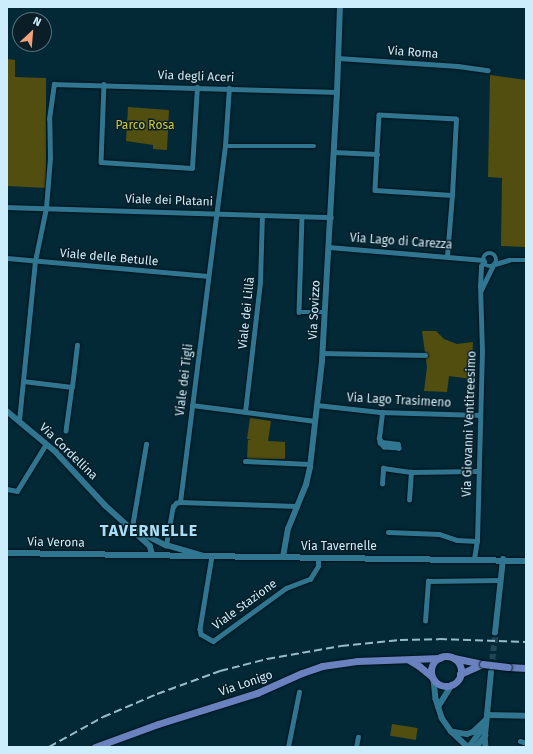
<!DOCTYPE html>
<meta charset="utf-8">
<style>
body{margin:0}
#map{position:relative;width:533px;height:754px;overflow:hidden;background:#032937;font-family:"Fira Sans",sans-serif}
div>[style]{position:absolute}
[style*='--x']{left:calc(var(--x)*1px);top:calc(var(--y)*1px);width:calc(var(--w)*1px);rotate:calc(var(--a)*1deg)}
.green>*{inset:0;background:#524e0f;transform-origin:0 0}
.tertiary-tunnel>*{height:5.5px;margin-top:-2.75px;transform-origin:0;background:repeating-linear-gradient(90deg,#214655 0 5.5px,transparent 0 8.5px)}
.roads{filter:drop-shadow(0 0 1px #001119) drop-shadow(0 0 1px #001119)}
.minor>*{height:4.5px;margin:-2.25px;padding:0 2.25px;transform-origin:2.25px;border-radius:2.25px;background:#307690}
.minor>.ring{margin:-2.25px;padding:0;box-sizing:content-box;background:none;border:4.5px solid #307690;border-radius:50%}
.tertiary>*{height:5.5px;margin:-2.75px;padding:0 2.75px;transform-origin:2.75px;border-radius:2.75px;background:#307690}
.secondary>*{height:6px;margin:-3px;padding:0 3px;transform-origin:3px;border-radius:3px;background:#307690}
.primary>*{height:7px;margin:-3.5px;padding:0 3.5px;transform-origin:3.5px;border-radius:3.5px;background:#6981be}
.primary>.ring{margin:-3.5px;padding:0;box-sizing:content-box;background:none;border:7px solid #6981be;border-radius:50%}
.rail>*{height:1.5px;margin-top:-0.75px;transform-origin:0;background:repeating-linear-gradient(90deg,#98bbc9 0 8px,transparent 0 12px)}
.bridges{filter:drop-shadow(0 0 1px #001119) drop-shadow(0 0 1px #001119)}
.primary-bridge>*{height:7px;margin:-3.5px;padding:0 3.5px;transform-origin:3.5px;border-radius:3.5px;background:#6981be}
span{translate:-50% -50%;white-space:nowrap;text-align:center;line-height:1.15;-webkit-text-stroke:3px #091e27;paint-order:stroke}
.street-label{font-size:12px;color:#ccedfc}
.park-label{font-size:12px;color:#d0c839}
.district-label{font-size:16px;color:#aae0f7;font-weight:700;letter-spacing:1px}
.frame{position:absolute;inset:0;border:8px solid #ccedfc;pointer-events:none}
.north{position:absolute;left:12px;top:12px;width:40px;height:40px;box-sizing:border-box;background:#091e27;border:1px solid #57717c;border-radius:50%;rotate:26deg;font-size:11px;font-weight:700;line-height:16px;text-align:center;color:#ccedfc}
.north::after{content:'';display:block;margin:auto;width:14px;height:18px;background:#f1a17c;clip-path:polygon(50% 0,100% 100%,50% 72%,0 100%)}
</style>
<div id="map">
<div class="green">
<div style="clip-path:polygon(7px 59px,15px 60px,15px 77px,46px 78px,46px 188px,7px 186px)"></div>
<div style="clip-path:polygon(490px 75px,526px 80px,526px 247px,501px 246px,502px 178px,488px 177px)"></div>
<div style="clip-path:polygon(128px 107px,169px 110px,167px 150px,153px 149px,153px 145px,126px 141px)"></div>
<div style="clip-path:polygon(422px 331px,436px 331px,444px 339px,457px 344px,473px 342px,471px 379px,449px 376px,447px 392px,424px 391px,427px 367px)"></div>
<div style="clip-path:polygon(250px 418px,271px 421px,268px 441px,285px 442px,285px 459px,247px 459px,248px 440px,252px 440px,247px 439px)"></div>
<div style="left:392px;top:724px;width:26px;height:12px;rotate:9deg"></div>
</div>
<div class="tertiary-tunnel">
<div style="--x:491;--y:668;--w:35;--a:-83"></div>
</div>
<div class="roads">
<div class="minor">
<div style="--x:338;--y:58;--w:120;--a:3.8"></div>
<div style="--x:458;--y:66;--w:30;--a:8"></div>
<div style="--x:104;--y:84;--w:78;--a:92.2"></div>
<div style="--x:101;--y:162;--w:91;--a:3.8"></div>
<div style="--x:192;--y:168;--w:81;--a:-86.5"></div>
<div style="--x:225;--y:146;--w:89;--a:0"></div>
<div style="--x:334;--y:152;--w:43;--a:2.7"></div>
<div style="--x:7;--y:207;--w:324;--a:1.8"></div>
<div style="--x:302;--y:217;--w:95;--a:91.8"></div>
<div style="--x:299;--y:312;--w:26;--a:0"></div>
<div style="--x:329;--y:247;--w:155;--a:4.8"></div>
<div class="ring" style="left:483px;top:253px;width:9.5px;height:9.5px"></div>
<div style="--x:447;--y:256;--w:61;--a:-85.3"></div>
<div style="--x:452;--y:195;--w:76;--a:-87"></div>
<div style="--x:456;--y:119;--w:77;--a:-177"></div>
<div style="--x:379;--y:115;--w:75;--a:93.1"></div>
<div style="--x:375;--y:190;--w:77;--a:3.7"></div>
<div style="--x:7;--y:258;--w:202;--a:5.1"></div>
<div style="--x:495;--y:264;--w:15;--a:-16"></div>
<div style="--x:509;--y:260;--w:17;--a:0"></div>
<div style="--x:481;--y:290;--w:28;--a:-64"></div>
<div style="--x:323;--y:353;--w:102;--a:1.1"></div>
<div style="--x:23;--y:381;--w:49;--a:7"></div>
<div style="--x:72;--y:387;--w:44;--a:97.8"></div>
<div style="--x:72;--y:387;--w:42;--a:-83.2"></div>
<div style="--x:192;--y:405;--w:124;--a:7.4"></div>
<div style="--x:317;--y:405;--w:63;--a:6.3"></div>
<div style="--x:380;--y:412;--w:100;--a:1.7"></div>
<div style="--x:245;--y:412;--w:131;--a:-83.4"></div>
<div style="--x:260;--y:282;--w:66;--a:-88.3"></div>
<div style="--x:19;--y:421;--w:161;--a:-84.3"></div>
<div style="--x:35;--y:261;--w:54;--a:-78.3"></div>
<div style="--x:46;--y:208;--w:50;--a:-85.4"></div>
<div style="--x:50;--y:158;--w:39;--a:-91"></div>
<div style="--x:49;--y:119;--w:35;--a:-82"></div>
<div style="--x:54;--y:84;--w:283;--a:1.6"></div>
<div style="--x:379;--y:438;--w:5;--a:53"></div>
<div style="--x:382;--y:442;--w:16;--a:7"></div>
<div style="--x:398;--y:444;--w:4;--a:76"></div>
<div style="--x:399;--y:448;--w:15;--a:-176"></div>
<div style="--x:384;--y:447;--w:6;--a:-135"></div>
<div style="--x:380;--y:443;--w:5;--a:-101"></div>
<div style="--x:379;--y:438;--w:26;--a:-83"></div>
<div style="--x:245;--y:461;--w:65;--a:2.6"></div>
<div style="--x:382;--y:484;--w:16;--a:-86"></div>
<div style="--x:383;--y:468;--w:28;--a:8"></div>
<div style="--x:411;--y:472;--w:67;--a:-0.9"></div>
<div style="--x:7;--y:489;--w:10;--a:11"></div>
<div style="--x:17;--y:491;--w:55;--a:-58.3"></div>
<div style="--x:409;--y:500;--w:28;--a:-86"></div>
<div style="--x:180;--y:502;--w:117;--a:2"></div>
<div style="--x:132;--y:527;--w:84;--a:-80.4"></div>
<div style="--x:388;--y:532;--w:51;--a:2.2"></div>
<div style="--x:439;--y:534;--w:19;--a:18"></div>
<div style="--x:457;--y:540;--w:20;--a:3"></div>
<div style="--x:166;--y:545;--w:39;--a:-80"></div>
<div style="--x:173;--y:507;--w:5;--a:-53"></div>
<div style="--x:176;--y:503;--w:4;--a:-14"></div>
<div style="--x:180;--y:502;--w:359;--a:-82.8"></div>
<div style="--x:225;--y:146;--w:58;--a:-86.1"></div>
<div style="--x:212;--y:556;--w:74;--a:99.3"></div>
<div style="--x:200;--y:629;--w:5;--a:79"></div>
<div style="--x:201;--y:634;--w:14;--a:30"></div>
<div style="--x:213;--y:641;--w:90;--a:-36"></div>
<div style="--x:286;--y:588;--w:26;--a:-21"></div>
<div style="--x:310;--y:579;--w:15;--a:-58"></div>
<div style="--x:318;--y:566;--w:8;--a:-90"></div>
<div style="--x:474;--y:559;--w:18;--a:-81"></div>
<div style="--x:477;--y:541;--w:189;--a:-88.5"></div>
<div style="--x:482;--y:352;--w:66;--a:-91.7"></div>
<div style="--x:480;--y:286;--w:20;--a:-87"></div>
<div style="--x:481;--y:266;--w:5;--a:-53"></div>
<div style="--x:425;--y:621;--w:40;--a:-85.7"></div>
<div style="--x:428;--y:581;--w:72;--a:-0.8"></div>
<div style="--x:520;--y:741;--w:6;--a:18"></div>
<div style="--x:288;--y:747;--w:56;--a:-78.7"></div>
<div style="--x:356;--y:747;--w:10;--a:-79"></div>
</div>
<div class="tertiary">
<div style="--x:7;--y:411;--w:64;--a:39.9"></div>
<div style="--x:56;--y:452;--w:72;--a:47.2"></div>
<div style="--x:105;--y:505;--w:61;--a:42.3"></div>
<div style="--x:150;--y:546;--w:9;--a:72"></div>
<div style="--x:136;--y:530;--w:34;--a:27"></div>
<div style="--x:166;--y:545;--w:37;--a:16"></div>
<div style="--x:283;--y:557;--w:28;--a:-80"></div>
<div style="--x:288;--y:529;--w:48;--a:-67.8"></div>
<div style="--x:306;--y:485;--w:18;--a:-77"></div>
<div style="--x:310;--y:467;--w:107;--a:-83.5"></div>
<div style="--x:322;--y:361;--w:269;--a:-86.8"></div>
<div style="--x:337;--y:92;--w:85;--a:-88"></div>
<div style="--x:495;--y:633;--w:74;--a:-83.8"></div>
<div style="--x:434;--y:680;--w:19;--a:84"></div>
<div style="--x:436;--y:699;--w:20;--a:72"></div>
<div style="--x:442;--y:718;--w:16;--a:55"></div>
<div style="--x:451;--y:731;--w:23;--a:43"></div>
<div style="--x:438;--y:707;--w:26;--a:-58"></div>
<div style="--x:487;--y:715;--w:39;--a:1"></div>
<div style="--x:454;--y:732;--w:13;--a:9"></div>
<div style="--x:467;--y:734;--w:6;--a:-18"></div>
<div style="--x:473;--y:732;--w:18;--a:-43"></div>
<div style="--x:485;--y:736;--w:11;--a:85"></div>
<div style="--x:469;--y:747;--w:26;--a:-54"></div>
<div style="--x:472;--y:747;--w:5;--a:-11"></div>
<div style="--x:477;--y:746;--w:13;--a:-51"></div>
<div style="--x:485;--y:736;--w:64;--a:-84.6"></div>
</div>
<div class="secondary">
<div style="--x:7;--y:553;--w:519;--a:0.88"></div>
</div>
<div class="primary">
<div class="ring" style="left:431px;top:656px;width:23px;height:23px"></div>
<div style="--x:454;--y:658;--w:30;--a:12"></div>
<div style="--x:409;--y:660;--w:12;--a:31"></div>
<div style="--x:419;--y:666;--w:17;--a:40"></div>
<div style="--x:508;--y:667;--w:18;--a:3"></div>
<div style="--x:460;--y:674;--w:24;--a:-24"></div>
<div style="--x:95;--y:747;--w:67;--a:-20.1"></div>
<div style="--x:158;--y:724;--w:104;--a:-17.4"></div>
<div style="--x:257;--y:693;--w:49;--a:-24"></div>
<div style="--x:302;--y:673;--w:21;--a:-19"></div>
<div style="--x:322;--y:666;--w:35;--a:-8"></div>
<div style="--x:357;--y:661;--w:83;--a:-2.1"></div>
</div>
</div>
<div class="rail">
<div style="--x:49;--y:747;--w:62;--a:-29.1"></div>
<div style="--x:103;--y:717;--w:59;--a:-23.1"></div>
<div style="--x:157;--y:694;--w:67;--a:-20.1"></div>
<div style="--x:220;--y:671;--w:49;--a:-14.3"></div>
<div style="--x:267;--y:659;--w:75;--a:-10"></div>
<div style="--x:341;--y:646;--w:59;--a:-5.8"></div>
<div style="--x:400;--y:640;--w:39;--a:-1"></div>
<div style="--x:439;--y:639;--w:87;--a:2"></div>
</div>
<div class="bridges">
<div class="primary-bridge">
<div style="--x:483;--y:664;--w:25;--a:7"></div>
</div>
</div>
<div class="street-label">
<span style="left:413px;top:53px;rotate:4deg">Via Roma</span>
<span style="left:196px;top:77px;rotate:2deg">Via degli Aceri</span>
<span style="left:169px;top:201px;rotate:2deg">Viale dei Platani</span>
<span style="left:401px;top:242px;rotate:4deg">Via Lago di Carezza</span>
<span style="left:109px;top:258px;rotate:5deg">Viale delle Betulle</span>
<span style="left:315px;top:310px;rotate:-87deg">Via Sovizzo</span>
<span style="left:247px;top:313px;rotate:-84deg">Viale dei Lillà</span>
<span style="left:185px;top:380px;rotate:-83deg">Viale dei Tigli</span>
<span style="left:399px;top:401px;rotate:3deg">Via Lago Trasimeno</span>
<span style="left:470px;top:424px;rotate:-88deg">Via Giovanni Ventitreesimo</span>
<span style="left:68px;top:452px;rotate:44deg">Via Cordellina</span>
<span style="left:56px;top:543px;rotate:1deg">Via Verona</span>
<span style="left:339px;top:547px">Via Tavernelle</span>
<span style="left:245px;top:605px;rotate:-36deg">Viale Stazione</span>
<span style="left:246px;top:684px;rotate:-19deg">Via Lonigo</span>
</div>
<div class="park-label">
<span style="left:145px;top:126px">Parco Rosa</span>
</div>
<div class="district-label">
<span style="left:149px;top:531px">TAVERNELLE</span>
</div>
<div class="frame"></div>
<div class="north">N</div>
</div>
